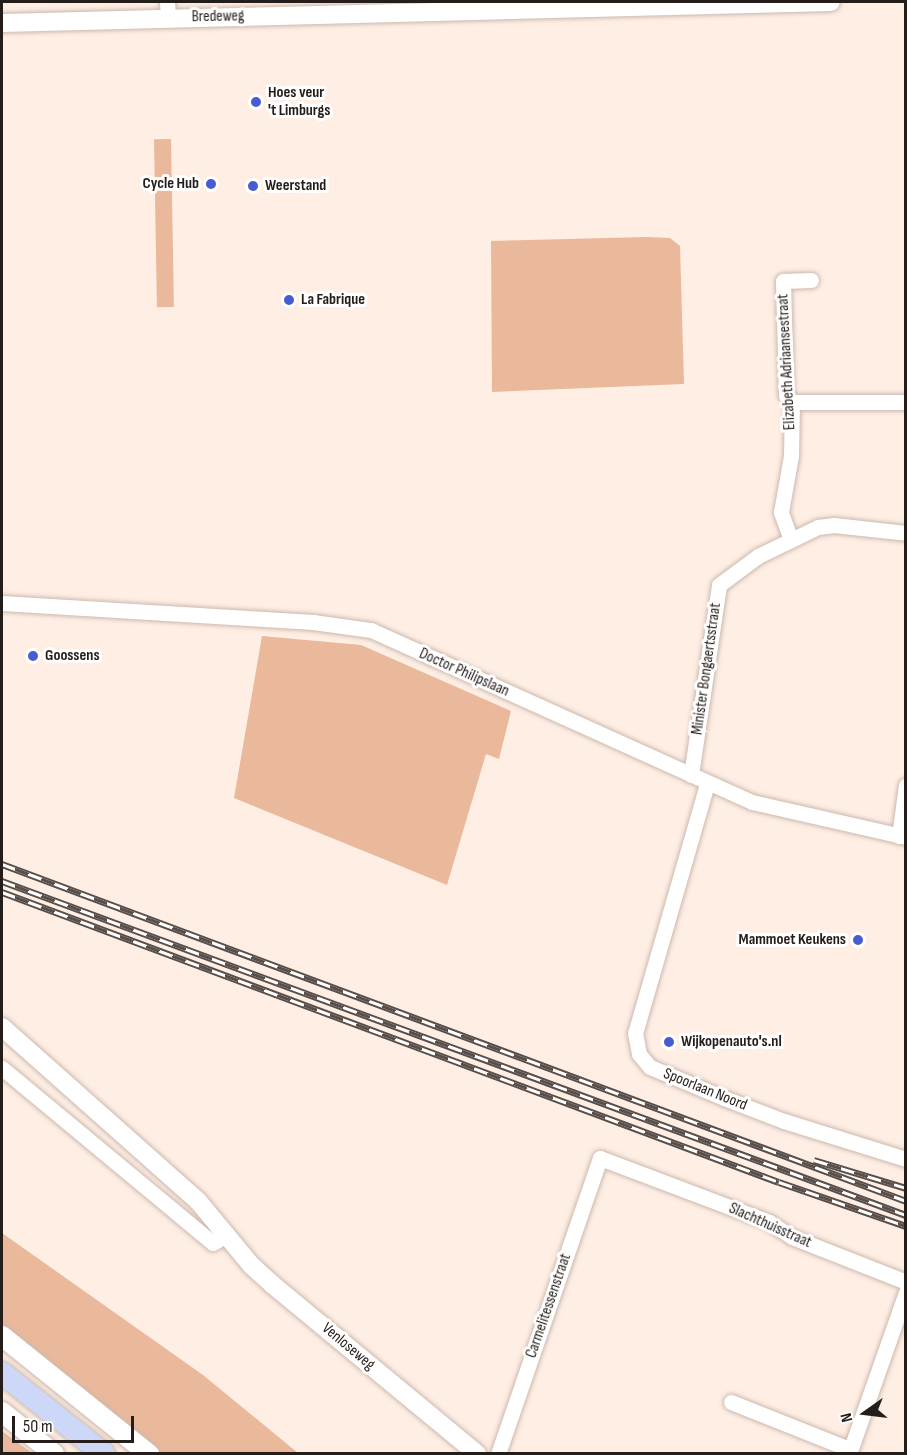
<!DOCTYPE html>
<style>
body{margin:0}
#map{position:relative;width:907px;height:1455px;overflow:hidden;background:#feeee4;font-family:"Sofia Sans Condensed",sans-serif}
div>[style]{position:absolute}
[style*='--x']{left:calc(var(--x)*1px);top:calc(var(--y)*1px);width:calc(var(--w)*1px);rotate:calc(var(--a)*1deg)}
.green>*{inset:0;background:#eab99c;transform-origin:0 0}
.roads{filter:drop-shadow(0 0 2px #ccb9ae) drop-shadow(0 0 2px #ccb9ae)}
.minor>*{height:15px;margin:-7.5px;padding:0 7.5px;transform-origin:7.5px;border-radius:7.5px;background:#fff}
.tertiary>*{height:18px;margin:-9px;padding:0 9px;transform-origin:9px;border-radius:9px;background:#fff}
.secondary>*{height:20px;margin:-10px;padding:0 10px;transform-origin:10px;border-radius:10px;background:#fff}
.primary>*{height:22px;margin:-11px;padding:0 11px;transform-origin:11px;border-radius:11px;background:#cdd7f8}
.rail>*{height:7px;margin-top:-3.5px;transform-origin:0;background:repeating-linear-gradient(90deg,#fff 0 14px,#584f4a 0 28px);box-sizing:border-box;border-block:2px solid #584f4a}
.dots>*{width:16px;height:16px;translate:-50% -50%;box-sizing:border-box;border:3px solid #fff;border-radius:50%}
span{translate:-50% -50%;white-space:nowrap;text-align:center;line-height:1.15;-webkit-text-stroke:6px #fff;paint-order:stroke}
.street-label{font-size:16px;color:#241d19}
.poi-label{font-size:16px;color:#241d19;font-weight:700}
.left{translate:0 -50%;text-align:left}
.right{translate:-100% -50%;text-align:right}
.frame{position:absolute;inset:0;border:3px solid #241d19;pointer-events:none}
.north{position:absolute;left:835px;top:1383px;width:60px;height:60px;-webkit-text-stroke:4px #fff;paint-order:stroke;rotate:256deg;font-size:16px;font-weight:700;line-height:24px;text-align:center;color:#241d19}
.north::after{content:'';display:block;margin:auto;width:21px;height:27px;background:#241d19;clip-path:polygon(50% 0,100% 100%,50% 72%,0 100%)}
.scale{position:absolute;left:12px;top:1416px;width:122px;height:27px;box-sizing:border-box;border:3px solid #241d19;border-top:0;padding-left:8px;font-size:18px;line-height:21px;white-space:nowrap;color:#241d19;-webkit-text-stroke:4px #fff;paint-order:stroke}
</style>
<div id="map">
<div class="green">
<div style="left:171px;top:139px;width:168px;height:17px;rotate:89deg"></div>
<div style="clip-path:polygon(647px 237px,670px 238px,680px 246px,684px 384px,492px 392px,491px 241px)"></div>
<div style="clip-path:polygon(262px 636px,361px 645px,511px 711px,499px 759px,486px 754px,447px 885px,234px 798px)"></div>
<div style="clip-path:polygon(2px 1233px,203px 1375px,298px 1453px,157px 1453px,2px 1328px)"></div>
<div style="clip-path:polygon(2px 1431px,32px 1453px,2px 1453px)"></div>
</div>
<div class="roads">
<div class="minor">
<div style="--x:167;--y:2;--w:16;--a:86"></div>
<div style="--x:792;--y:402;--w:114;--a:0"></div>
<div style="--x:791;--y:540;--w:30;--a:-110"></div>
<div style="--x:781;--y:512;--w:57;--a:-79.9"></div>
<div style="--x:791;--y:456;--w:54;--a:-88.9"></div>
<div style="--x:792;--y:402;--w:9;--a:-131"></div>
<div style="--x:786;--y:395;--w:114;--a:-91.5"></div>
<div style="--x:783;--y:281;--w:28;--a:-2"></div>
<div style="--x:2;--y:603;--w:312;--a:3.5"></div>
<div style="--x:313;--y:622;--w:59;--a:7.9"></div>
<div style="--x:371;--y:630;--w:418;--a:24.3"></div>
<div style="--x:752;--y:802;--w:158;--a:12.8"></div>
<div style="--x:691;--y:775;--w:192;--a:-81.6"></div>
<div style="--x:719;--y:585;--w:49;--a:-36.6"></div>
<div style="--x:758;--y:556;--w:67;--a:-25.8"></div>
<div style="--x:818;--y:527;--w:16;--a:-7"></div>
<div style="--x:834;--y:525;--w:72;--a:6.3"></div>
<div style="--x:707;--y:784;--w:259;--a:106.1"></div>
<div style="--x:635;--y:1033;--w:21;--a:79"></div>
<div style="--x:639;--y:1054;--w:17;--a:50"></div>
<div style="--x:650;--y:1067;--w:80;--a:22.7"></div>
<div style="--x:724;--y:1098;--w:64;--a:21"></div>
<div style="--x:784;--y:1121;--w:128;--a:17.3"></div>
<div style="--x:899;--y:836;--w:51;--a:-82.2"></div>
<div style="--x:2;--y:1068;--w:274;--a:39.7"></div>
<div style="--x:213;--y:1243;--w:15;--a:-32"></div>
<div style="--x:731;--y:1402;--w:127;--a:21.7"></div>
<div style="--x:498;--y:1454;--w:313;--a:-71"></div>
<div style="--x:600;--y:1158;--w:181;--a:20.7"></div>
<div style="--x:769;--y:1222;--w:27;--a:33"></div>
<div style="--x:792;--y:1237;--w:123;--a:21.5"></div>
<div style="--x:849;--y:1454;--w:172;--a:-70.6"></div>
</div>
<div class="tertiary">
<div style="--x:2;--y:23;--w:829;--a:-1.45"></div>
<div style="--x:2;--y:1027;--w:262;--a:41.6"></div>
<div style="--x:198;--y:1201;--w:85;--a:50.3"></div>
<div style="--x:252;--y:1266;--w:28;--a:42"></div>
<div style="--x:273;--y:1285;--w:265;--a:39.6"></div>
</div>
<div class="secondary">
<div style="--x:2;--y:1336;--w:189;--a:38.8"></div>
<div style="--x:2;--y:1412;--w:67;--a:38.9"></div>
</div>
<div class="primary">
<div style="--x:2;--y:1373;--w:130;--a:38.5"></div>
</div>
</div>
<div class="rail">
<div style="--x:2;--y:864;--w:965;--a:20.44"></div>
<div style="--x:2;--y:881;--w:964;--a:20.28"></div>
<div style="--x:2;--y:892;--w:829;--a:20.47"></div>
<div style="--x:779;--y:1182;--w:134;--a:19.1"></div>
<div style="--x:814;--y:1160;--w:96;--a:16.9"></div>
</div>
<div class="dots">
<div style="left:256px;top:102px;background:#465cd0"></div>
<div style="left:211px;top:184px;background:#465cd0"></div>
<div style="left:253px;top:186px;background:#465cd0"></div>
<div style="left:289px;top:300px;background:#465cd0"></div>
<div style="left:33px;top:656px;background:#465cd0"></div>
<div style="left:858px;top:940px;background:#465cd0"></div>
<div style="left:669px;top:1042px;background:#465cd0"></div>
</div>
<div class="street-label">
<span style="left:218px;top:17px;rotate:-1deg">Bredeweg</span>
<span style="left:787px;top:362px;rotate:-93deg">Elizabeth Adriaansestraat</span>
<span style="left:707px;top:669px;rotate:-82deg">Minister Bongaertsstraat</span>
<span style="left:464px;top:673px;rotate:24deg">Doctor Philipslaan</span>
<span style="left:705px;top:1090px;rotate:22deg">Spoorlaan Noord</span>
<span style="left:770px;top:1226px;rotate:24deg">Slachthuisstraat</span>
<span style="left:549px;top:1306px;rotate:-71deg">Carmelitessenstraat</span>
<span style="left:348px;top:1347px;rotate:40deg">Venloseweg</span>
</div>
<div class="poi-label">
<span class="left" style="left:268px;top:102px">Hoes veur<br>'t Limburgs</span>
<span class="right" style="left:199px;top:184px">Cycle Hub</span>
<span class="left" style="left:265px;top:186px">Weerstand</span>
<span class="left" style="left:301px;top:300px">La Fabrique</span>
<span class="left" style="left:45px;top:656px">Goossens</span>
<span class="right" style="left:846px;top:940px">Mammoet Keukens</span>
<span class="left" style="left:681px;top:1042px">Wijkopenauto's.nl</span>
</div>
<div class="frame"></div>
<div class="north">N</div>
<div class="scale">50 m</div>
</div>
